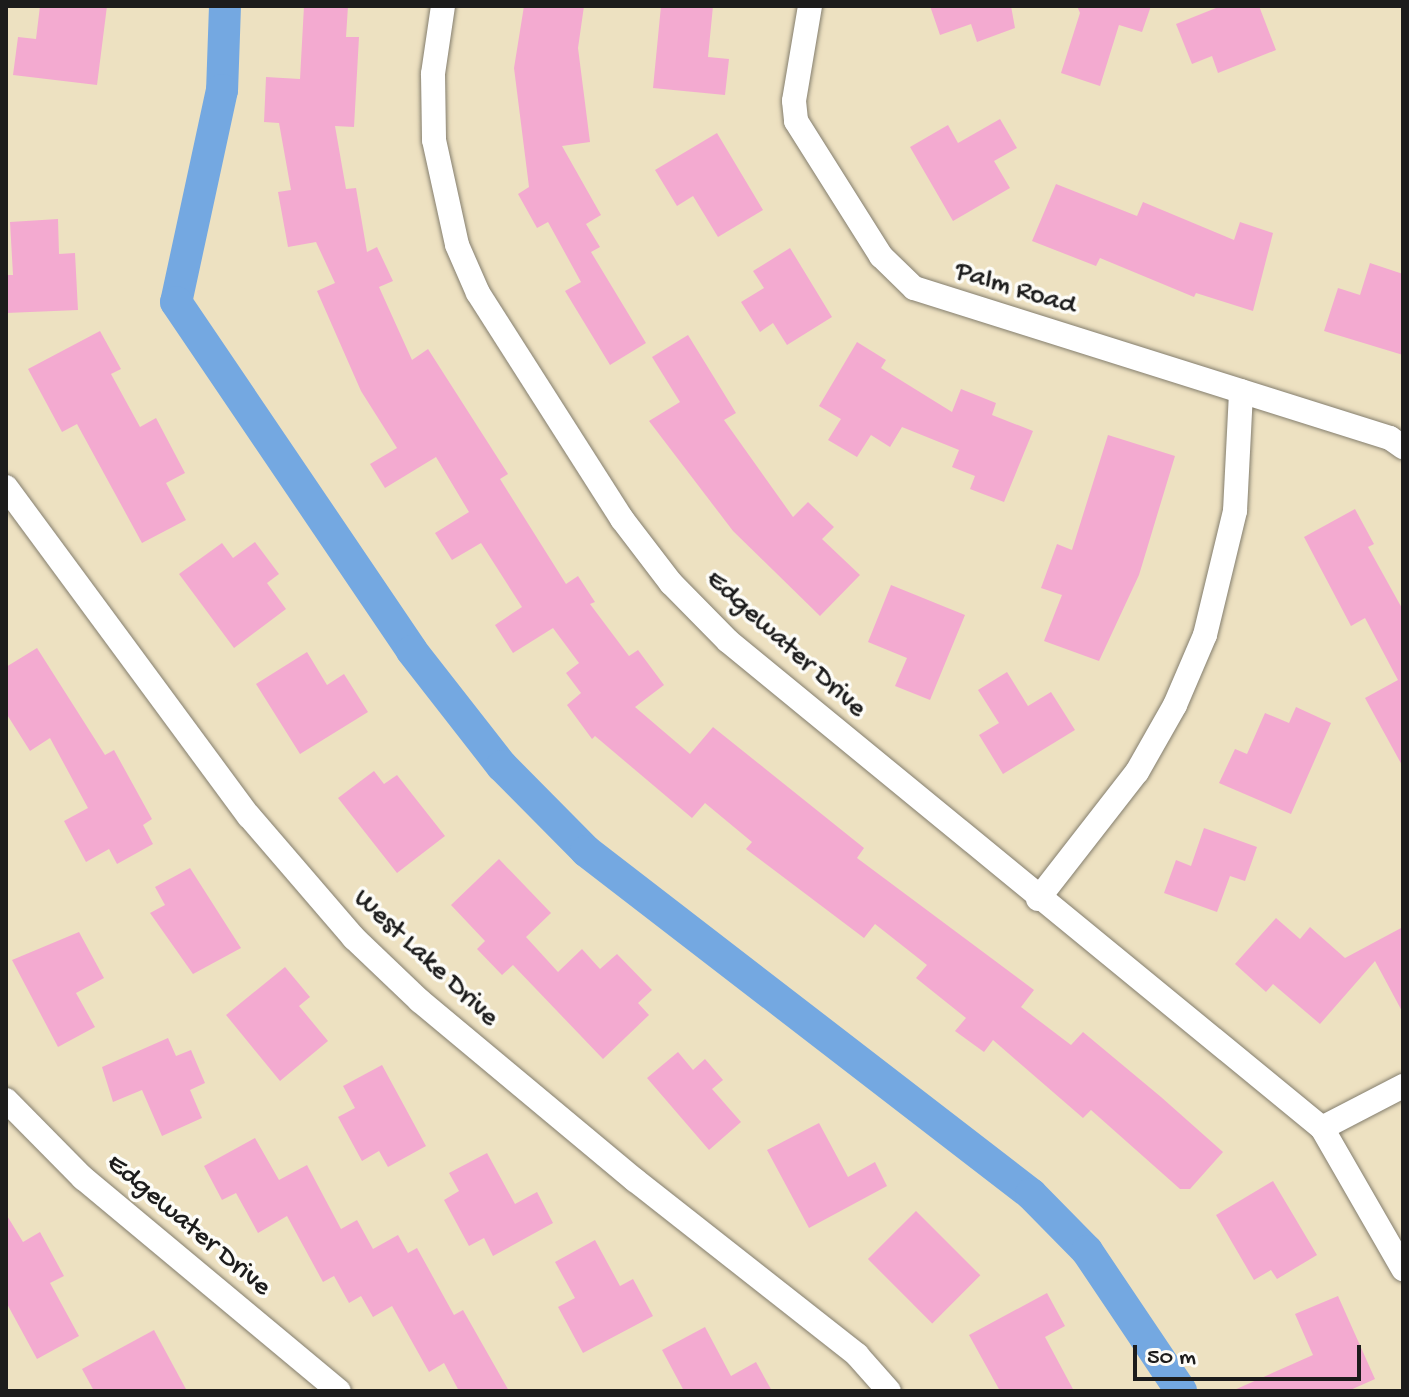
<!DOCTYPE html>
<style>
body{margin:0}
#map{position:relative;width:1409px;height:1397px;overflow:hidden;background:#ede1c1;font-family:"Gochi Hand",sans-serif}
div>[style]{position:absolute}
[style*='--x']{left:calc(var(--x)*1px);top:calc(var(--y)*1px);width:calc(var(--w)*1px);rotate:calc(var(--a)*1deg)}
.canal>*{height:32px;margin:-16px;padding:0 16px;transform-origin:16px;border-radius:16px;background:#74a8e1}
.building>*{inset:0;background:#f3aad0;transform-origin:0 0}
.roads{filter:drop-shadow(0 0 2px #847e6e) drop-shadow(0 0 2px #847e6e)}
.street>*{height:24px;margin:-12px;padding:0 12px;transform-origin:12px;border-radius:12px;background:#fff}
span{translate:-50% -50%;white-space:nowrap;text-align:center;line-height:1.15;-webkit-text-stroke:7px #fdfcf7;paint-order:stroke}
.street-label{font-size:28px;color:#1c1c1c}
.frame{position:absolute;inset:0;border:8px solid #1c1c1c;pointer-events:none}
.scale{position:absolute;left:1133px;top:1345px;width:228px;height:36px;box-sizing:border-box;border:4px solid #1c1c1c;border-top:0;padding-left:10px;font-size:24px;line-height:28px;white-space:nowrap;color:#1c1c1c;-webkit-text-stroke:6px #fdfcf7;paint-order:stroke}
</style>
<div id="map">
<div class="canal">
<div style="--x:225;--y:6;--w:84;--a:92"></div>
<div style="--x:222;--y:90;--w:217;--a:102.2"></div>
<div style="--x:176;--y:302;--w:421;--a:55.9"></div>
<div style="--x:412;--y:651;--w:146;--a:52"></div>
<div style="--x:502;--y:766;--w:120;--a:45.3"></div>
<div style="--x:586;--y:851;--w:562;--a:37.62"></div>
<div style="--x:1031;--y:1194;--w:80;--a:45.5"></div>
<div style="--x:1087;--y:1251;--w:169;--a:56.1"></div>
</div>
<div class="building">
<div style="clip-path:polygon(40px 6px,107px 6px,97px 85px,13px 75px,18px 37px,36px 39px)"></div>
<div style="clip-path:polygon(304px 6px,348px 6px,346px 37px,359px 37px,354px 127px,335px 126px,346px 189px,356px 188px,367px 252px,377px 247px,393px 281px,379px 287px,412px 360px,428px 349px,508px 474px,500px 479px,566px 584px,578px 576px,595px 602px,590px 604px,629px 656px,638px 650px,664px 685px,635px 707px,690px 754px,713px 727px,864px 848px,857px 858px,1034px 990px,1021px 1007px,1071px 1045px,1083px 1032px,1161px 1097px,1223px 1152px,1190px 1189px,1180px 1189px,1091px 1110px,1083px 1118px,993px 1040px,984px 1052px,955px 1031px,966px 1018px,916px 978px,927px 965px,875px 924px,864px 938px,746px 849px,752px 842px,705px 803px,692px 818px,595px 736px,592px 739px,567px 705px,581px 693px,566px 673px,579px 663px,553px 628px,513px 653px,495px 625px,522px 607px,481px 543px,452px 560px,435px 533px,469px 512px,436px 457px,385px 488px,370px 464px,397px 448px,361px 391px,317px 291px,335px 283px,316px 242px,288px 247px,278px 192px,291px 190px,279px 123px,264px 122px,266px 77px,300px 79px)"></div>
<div style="clip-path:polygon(524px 6px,584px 6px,578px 48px,590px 142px,562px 146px,601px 215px,586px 224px,600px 247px,591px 252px,646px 343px,610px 365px,565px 291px,581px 282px,548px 222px,537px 228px,518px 194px,529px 187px,514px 68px)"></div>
<div style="clip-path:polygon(661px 6px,713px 6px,708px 57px,729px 59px,725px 95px,653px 88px)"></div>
<div style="clip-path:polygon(930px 6px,1011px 6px,1015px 28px,977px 42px,971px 24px,940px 35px)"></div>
<div style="clip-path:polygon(1077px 6px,1151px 6px,1142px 32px,1119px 25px,1100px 86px,1061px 73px,1080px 13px)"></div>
<div style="clip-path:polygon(1221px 6px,1259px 6px,1276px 50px,1218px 73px,1212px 56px,1192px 64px,1176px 24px)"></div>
<div style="clip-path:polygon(1000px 119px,1017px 148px,994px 161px,1010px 188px,953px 221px,910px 147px,948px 125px,958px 143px)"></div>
<div style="clip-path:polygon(717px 133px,763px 210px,718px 237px,693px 196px,677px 206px,655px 170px)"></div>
<div style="clip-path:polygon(1056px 184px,1137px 216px,1143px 202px,1234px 240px,1240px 222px,1273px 233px,1253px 311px,1196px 293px,1194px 297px,1100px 258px,1096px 266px,1032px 241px)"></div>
<div style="clip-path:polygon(58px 219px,59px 254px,75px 253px,78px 310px,6px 313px,6px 275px,13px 275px,10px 222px)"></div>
<div style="clip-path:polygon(790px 248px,832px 317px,787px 345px,773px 323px,760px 332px,741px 302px,764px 288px,753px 271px)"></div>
<div style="clip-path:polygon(1370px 263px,1403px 274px,1403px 355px,1324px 331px,1338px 288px,1360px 295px)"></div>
<div style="clip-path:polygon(100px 331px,121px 369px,111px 374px,140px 427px,156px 418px,185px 473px,166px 483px,186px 520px,142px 543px,77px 424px,62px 432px,28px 369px)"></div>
<div style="clip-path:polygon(688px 335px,736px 413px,724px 420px,793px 517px,808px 502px,834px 527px,822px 539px,860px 575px,820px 616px,733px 531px,649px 421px,680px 402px,652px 357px)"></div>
<div style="clip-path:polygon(857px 342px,886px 360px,881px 368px,952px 412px,961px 389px,996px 403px,992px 415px,1033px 431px,1004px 502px,970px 489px,975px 476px,952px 467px,959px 450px,902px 427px,890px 447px,871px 435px,857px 457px,828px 440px,841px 419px,819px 406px)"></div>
<div style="clip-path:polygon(1108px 435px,1175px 456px,1139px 575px,1099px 661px,1044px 641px,1062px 595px,1041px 588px,1057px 544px,1072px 550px)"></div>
<div style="clip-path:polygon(1355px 509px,1374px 544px,1368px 547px,1403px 610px,1403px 767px,1365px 698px,1398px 680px,1365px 618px,1351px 626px,1304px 537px)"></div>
<div style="clip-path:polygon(255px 542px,279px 574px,267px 583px,286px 609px,234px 648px,179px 574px,222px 543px,233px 558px)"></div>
<div style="clip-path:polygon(891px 585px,965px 615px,930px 700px,895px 686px,907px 658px,868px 642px)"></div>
<div style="clip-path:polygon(37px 648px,105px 755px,114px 750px,152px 819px,143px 825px,153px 844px,117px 864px,109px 849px,86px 862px,64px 821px,88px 808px,50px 738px,30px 751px,6px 713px,6px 667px)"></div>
<div style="clip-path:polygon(307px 652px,327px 685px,344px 674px,368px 712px,300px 754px,256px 684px)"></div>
<div style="clip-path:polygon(1007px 672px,1028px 706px,1051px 692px,1075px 730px,1003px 774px,979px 735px,999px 723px,978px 690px)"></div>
<div style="clip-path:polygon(1296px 707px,1331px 723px,1291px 814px,1219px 783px,1235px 749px,1247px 754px,1265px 713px,1289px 723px)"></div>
<div style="clip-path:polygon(374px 771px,384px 784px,397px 775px,445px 836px,397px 873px,338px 798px)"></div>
<div style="clip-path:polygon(1204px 828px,1257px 847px,1245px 881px,1230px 876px,1217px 912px,1164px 893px,1176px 860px,1191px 866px)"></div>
<div style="clip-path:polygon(499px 859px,551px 913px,526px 937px,558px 972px,582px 949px,600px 969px,617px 954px,652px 990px,638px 1003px,649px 1015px,603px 1059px,513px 965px,502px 975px,477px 949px,485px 941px,451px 905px)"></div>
<div style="clip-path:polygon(190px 868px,241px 948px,193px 974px,150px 913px,165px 905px,155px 887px)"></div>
<div style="clip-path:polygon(1276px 918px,1300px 939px,1310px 927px,1345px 958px,1403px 927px,1403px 1013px,1375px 961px,1320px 1024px,1273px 984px,1266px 992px,1235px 964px)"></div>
<div style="clip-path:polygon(79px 932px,104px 978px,76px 993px,95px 1027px,58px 1047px,12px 960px)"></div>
<div style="clip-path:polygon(285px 967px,310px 997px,299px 1006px,328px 1041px,280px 1081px,226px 1015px)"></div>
<div style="clip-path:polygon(168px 1038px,176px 1056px,191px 1050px,205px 1083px,190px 1090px,202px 1118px,162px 1136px,142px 1090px,113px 1102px,102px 1067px)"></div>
<div style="clip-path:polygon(678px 1052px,693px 1070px,705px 1059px,723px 1080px,712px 1089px,741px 1122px,709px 1150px,647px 1078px)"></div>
<div style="clip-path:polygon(382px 1065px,426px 1146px,388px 1167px,379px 1151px,362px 1161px,338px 1117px,355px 1108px,343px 1086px)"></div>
<div style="clip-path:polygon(819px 1123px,848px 1177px,875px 1162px,887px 1186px,809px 1228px,767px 1150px)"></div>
<div style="clip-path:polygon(255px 1138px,279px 1180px,307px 1165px,341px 1229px,357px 1220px,373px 1249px,398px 1235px,408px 1253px,417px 1248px,454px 1315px,463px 1310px,509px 1391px,459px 1391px,444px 1363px,429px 1372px,392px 1306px,373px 1317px,361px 1296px,349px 1303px,334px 1276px,323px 1282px,287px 1216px,258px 1233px,236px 1193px,222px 1200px,204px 1166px)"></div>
<div style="clip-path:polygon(487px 1153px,515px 1204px,537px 1192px,553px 1223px,493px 1256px,484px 1238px,469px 1246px,444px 1200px,459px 1191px,449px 1173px)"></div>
<div style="clip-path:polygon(1273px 1181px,1317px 1255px,1277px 1279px,1271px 1270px,1254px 1280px,1216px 1215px)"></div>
<div style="left:916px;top:1211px;width:91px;height:68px;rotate:45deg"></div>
<div style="clip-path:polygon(6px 1214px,23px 1242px,40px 1232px,64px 1276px,50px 1283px,79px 1336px,37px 1359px,6px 1302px)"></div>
<div style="clip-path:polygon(595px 1240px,620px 1286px,633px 1279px,653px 1316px,583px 1353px,558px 1307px,575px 1298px,555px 1262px)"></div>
<div style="clip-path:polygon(1047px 1293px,1065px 1326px,1045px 1337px,1074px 1391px,1000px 1391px,969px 1335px)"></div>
<div style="clip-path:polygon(1338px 1296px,1375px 1379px,1348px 1391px,1232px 1391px,1313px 1355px,1295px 1314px)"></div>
<div style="clip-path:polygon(705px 1327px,731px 1376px,756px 1362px,772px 1391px,684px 1391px,662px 1350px)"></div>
<div style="clip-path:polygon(154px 1330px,187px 1391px,94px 1391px,82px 1369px)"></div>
</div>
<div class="roads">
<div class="street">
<div style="--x:443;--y:6;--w:69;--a:98.4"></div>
<div style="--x:433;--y:74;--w:66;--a:89.1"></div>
<div style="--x:434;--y:140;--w:107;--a:77.6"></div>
<div style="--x:457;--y:245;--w:52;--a:66.4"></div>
<div style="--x:478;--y:293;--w:268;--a:57.5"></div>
<div style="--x:622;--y:519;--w:81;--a:52.6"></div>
<div style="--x:671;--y:583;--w:81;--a:45.5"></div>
<div style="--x:728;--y:641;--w:768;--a:39.35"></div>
<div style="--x:1322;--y:1128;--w:163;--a:60.1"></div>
<div style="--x:810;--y:6;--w:96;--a:99.6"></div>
<div style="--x:794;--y:101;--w:20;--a:84"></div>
<div style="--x:796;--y:121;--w:160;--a:57.8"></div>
<div style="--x:881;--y:256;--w:46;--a:44.1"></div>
<div style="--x:914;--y:288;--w:499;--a:17.5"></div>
<div style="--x:1390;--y:438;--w:16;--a:35"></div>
<div style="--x:6;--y:487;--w:409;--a:53.6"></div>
<div style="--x:249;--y:816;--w:161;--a:49.3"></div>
<div style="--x:354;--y:938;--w:91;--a:43.7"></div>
<div style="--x:420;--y:1001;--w:280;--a:39.8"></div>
<div style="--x:635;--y:1180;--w:283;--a:38.2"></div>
<div style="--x:857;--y:1355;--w:48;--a:48.4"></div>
<div style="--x:1038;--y:899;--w:161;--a:-52.1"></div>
<div style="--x:1137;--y:772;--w:77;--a:-60.4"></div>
<div style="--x:1175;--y:705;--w:76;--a:-66.8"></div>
<div style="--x:1205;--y:635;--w:128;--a:-76.4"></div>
<div style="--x:1235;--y:511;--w:120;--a:-87.1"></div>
<div style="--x:6;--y:1100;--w:110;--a:45.4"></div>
<div style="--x:83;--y:1178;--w:333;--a:39.8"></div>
<div style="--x:1322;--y:1128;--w:91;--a:-27.4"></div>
</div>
</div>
<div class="street-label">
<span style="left:1015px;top:290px;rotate:17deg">Palm Road</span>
<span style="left:785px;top:645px;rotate:42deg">Edgewater Drive</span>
<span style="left:425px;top:959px;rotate:43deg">West Lake Drive</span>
<span style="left:188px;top:1226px;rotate:40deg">Edgewater Drive</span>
</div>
<div class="frame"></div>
<div class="scale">50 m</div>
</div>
